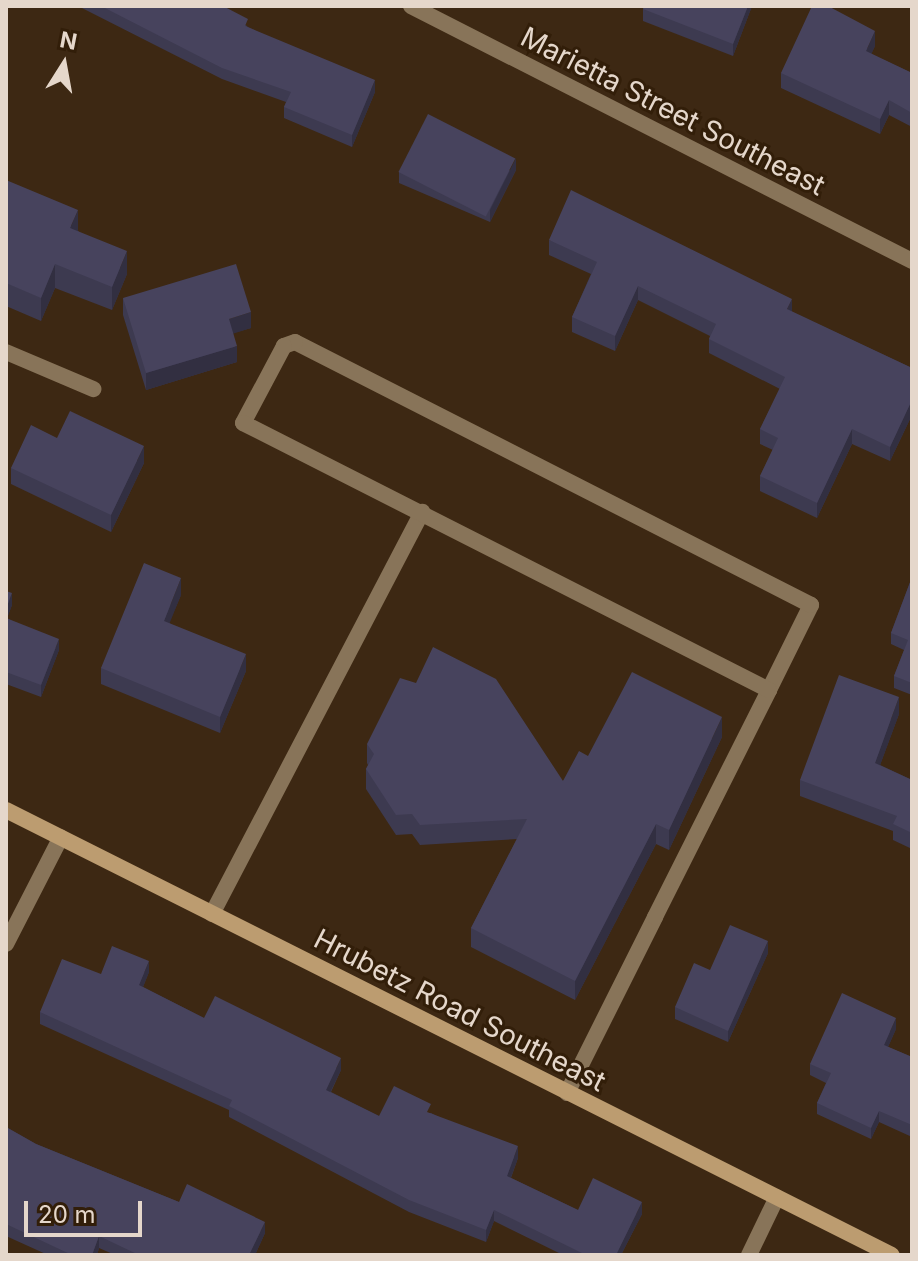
<!DOCTYPE html>
<style>
body{margin:0}
#map{position:relative;width:918px;height:1261px;overflow:hidden;background:#3d2813;font-family:Inter,sans-serif}
div>[style]{position:absolute}
[style*='--x']{left:calc(var(--x)*1px);top:calc(var(--y)*1px);width:calc(var(--w)*1px);rotate:calc(var(--a)*1deg)}
.lane>*{height:16px;margin:-8px;padding:0 8px;transform-origin:8px;border-radius:8px;background:#887459}
.street>*{height:16px;margin:-8px;padding:0 8px;transform-origin:8px;border-radius:8px;background:#887459}
.secondary>*{height:16px;margin:-8px;padding:0 8px;transform-origin:8px;border-radius:8px;background:#bc9c70}
.wall>*{inset:0;background:#3d3a50}
.shaded-wall>*{inset:0;background:#322f41}
.building>*{inset:0;background:#47435d;transform-origin:0 0}
span{translate:-50% -50%;white-space:nowrap;text-align:center;line-height:1.15;-webkit-text-stroke:6px #321e09;paint-order:stroke}
.street-label{font-size:28px;color:#e5d7cb}
.frame{position:absolute;inset:0;border:8px solid #e5d7cb;pointer-events:none}
.north{position:absolute;left:24px;top:24px;width:80px;height:80px;-webkit-text-stroke:6px #321e09;paint-order:stroke;rotate:11deg;font-size:22px;font-weight:700;line-height:32px;text-align:center;color:#e5d7cb}
.north::after{content:'';display:block;margin:auto;width:28px;height:36px;background:#e5d7cb;clip-path:polygon(50% 0,100% 100%,50% 72%,0 100%)}
.scale{position:absolute;left:24px;top:1201px;width:118px;height:36px;box-sizing:border-box;border:4px solid #e5d7cb;border-top:0;padding-left:10px;font-size:24px;line-height:28px;white-space:nowrap;color:#e5d7cb;-webkit-text-stroke:6px #321e09;paint-order:stroke}
</style>
<div id="map">
<div class="lane">
<div style="--x:6;--y:352;--w:95;--a:23"></div>
<div style="--x:212;--y:914;--w:454;--a:-62.4"></div>
<div style="--x:567;--y:1093;--w:197;--a:-63.4"></div>
<div style="--x:655;--y:917;--w:254;--a:-63.3"></div>
<div style="--x:769;--y:690;--w:95;--a:-63.7"></div>
<div style="--x:811;--y:605;--w:579;--a:-152.99"></div>
<div style="--x:295;--y:342;--w:12;--a:160"></div>
<div style="--x:284;--y:346;--w:87;--a:118"></div>
<div style="--x:243;--y:423;--w:590;--a:26.91"></div>
</div>
<div class="street">
<div style="--x:411;--y:6;--w:562;--a:26.98"></div>
<div style="--x:6;--y:944;--w:120;--a:-62.8"></div>
<div style="--x:749;--y:1255;--w:64;--a:-64.2"></div>
</div>
<div class="secondary">
<div style="--x:6;--y:810;--w:991;--a:26.67"></div>
</div>
<div class="wall">
<div style="clip-path:polygon(78px 6px,223px 6px,248px 27px,375px 92px,352px 147px,284px 118px,284px 107px,286px 102px,222px 79px)"></div>
<div style="clip-path:polygon(752px 6px,733px 56px,643px 21px,643px 9px)"></div>
<div style="clip-path:polygon(875px 46px,871px 54px,912px 73px,912px 127px,889px 115px,880px 134px,781px 88px,781px 73px)"></div>
<div style="clip-path:polygon(516px 170px,490px 222px,399px 183px,399px 172px)"></div>
<div style="clip-path:polygon(6px 180px,78px 231px,127px 274px,112px 310px,55px 288px,41px 321px,6px 306px)"></div>
<div style="clip-path:polygon(549px 240px,792px 312px,912px 368px,912px 417px,911px 417px,890px 461px,852px 444px,817px 518px,760px 491px,760px 476px,773px 450px,760px 444px,760px 429px,780px 389px,709px 353px,709px 339px,710px 336px,638px 300px,615px 351px,572px 332px,572px 317px,591px 274px,549px 255px)"></div>
<div style="clip-path:polygon(123px 298px,251px 328px,233px 333px,237px 362px,146px 390px,123px 315px)"></div>
<div style="clip-path:polygon(57px 438px,144px 463px,111px 532px,11px 484px,11px 468px)"></div>
<div style="clip-path:polygon(912px 577px,912px 695px,894px 688px,894px 676px,904px 650px,891px 644px,891px 633px)"></div>
<div style="clip-path:polygon(6px 591px,12px 605px,7px 618px,59px 650px,41px 697px,6px 684px)"></div>
<div style="clip-path:polygon(181px 595px,169px 623px,246px 671px,220px 733px,101px 684px,101px 668px)"></div>
<div style="clip-path:polygon(899px 714px,880px 765px,912px 780px,912px 849px,893px 840px,893px 831px,800px 796px,800px 780px)"></div>
<div style="clip-path:polygon(722px 737px,669px 850px,656px 844px,575px 1000px,471px 947px,471px 928px,517px 839px,420px 845px,412px 834px,396px 835px,366px 789px,366px 769px,368px 765px,367px 763px,367px 744px,563px 781px,588px 756px)"></div>
<div style="clip-path:polygon(912px 873px,912px 894px,910px 893px,910px 877px)"></div>
<div style="clip-path:polygon(768px 953px,728px 1042px,675px 1019px,675px 1007px)"></div>
<div style="clip-path:polygon(149px 972px,143px 987px,204px 1018px,341px 1070px,331px 1092px,379px 1116px,431px 1113px,518px 1158px,511px 1178px,578px 1210px,642px 1214px,621px 1255px,563px 1255px,494px 1221px,486px 1242px,409px 1212px,229px 1117px,229px 1110px,40px 1024px,40px 1012px,101px 974px)"></div>
<div style="clip-path:polygon(896px 1029px,888px 1047px,912px 1057px,912px 1137px,879px 1122px,871px 1139px,817px 1114px,817px 1103px,826px 1083px,810px 1075px,810px 1064px)"></div>
<div style="clip-path:polygon(6px 1127px,36px 1144px,179px 1202px,265px 1233px,255px 1255px,115px 1255px,99px 1248px,97px 1255px,48px 1255px,6px 1236px)"></div>
</div>
<div class="shaded-wall">
<div style="clip-path:polygon(748px 6px,752px 6px,733px 56px,733px 44px)"></div>
<div style="clip-path:polygon(875px 31px,875px 46px,866px 66px,866px 51px)"></div>
<div style="clip-path:polygon(375px 80px,375px 92px,352px 147px,352px 135px)"></div>
<div style="clip-path:polygon(889px 100px,889px 115px,880px 134px,880px 119px)"></div>
<div style="clip-path:polygon(516px 158px,516px 170px,490px 222px,490px 210px)"></div>
<div style="clip-path:polygon(78px 210px,78px 233px,70px 228px)"></div>
<div style="clip-path:polygon(127px 251px,127px 274px,112px 310px,112px 287px)"></div>
<div style="clip-path:polygon(55px 264px,55px 288px,41px 321px,41px 298px)"></div>
<div style="clip-path:polygon(638px 286px,638px 300px,615px 351px,615px 336px)"></div>
<div style="clip-path:polygon(792px 299px,792px 314px,787px 309px)"></div>
<div style="clip-path:polygon(251px 312px,251px 328px,229px 335px,229px 319px)"></div>
<div style="clip-path:polygon(237px 346px,237px 362px,146px 390px,146px 373px)"></div>
<div style="clip-path:polygon(911px 402px,911px 417px,890px 461px,890px 447px)"></div>
<div style="clip-path:polygon(852px 429px,852px 444px,817px 518px,817px 503px)"></div>
<div style="clip-path:polygon(144px 446px,144px 463px,111px 532px,111px 515px)"></div>
<div style="clip-path:polygon(181px 578px,181px 595px,164px 637px,164px 621px)"></div>
<div style="clip-path:polygon(12px 593px,12px 605px,6px 621px,6px 609px)"></div>
<div style="clip-path:polygon(59px 639px,59px 650px,41px 697px,41px 685px)"></div>
<div style="clip-path:polygon(246px 654px,246px 671px,220px 733px,220px 717px)"></div>
<div style="clip-path:polygon(899px 697px,899px 714px,875px 779px,875px 763px)"></div>
<div style="clip-path:polygon(722px 717px,722px 737px,669px 850px,669px 830px)"></div>
<div style="clip-path:polygon(656px 824px,656px 844px,575px 1000px,575px 981px)"></div>
<div style="clip-path:polygon(768px 941px,768px 953px,728px 1042px,728px 1031px)"></div>
<div style="clip-path:polygon(149px 961px,149px 972px,139px 997px,139px 985px)"></div>
<div style="clip-path:polygon(896px 1018px,896px 1029px,884px 1056px,884px 1045px)"></div>
<div style="clip-path:polygon(341px 1058px,341px 1070px,326px 1101px,326px 1090px)"></div>
<div style="clip-path:polygon(879px 1111px,879px 1122px,871px 1139px,871px 1128px)"></div>
<div style="clip-path:polygon(518px 1146px,518px 1158px,507px 1188px,507px 1176px)"></div>
<div style="clip-path:polygon(642px 1202px,642px 1214px,621px 1255px,616px 1255px)"></div>
<div style="clip-path:polygon(494px 1210px,494px 1221px,486px 1242px,486px 1230px)"></div>
<div style="clip-path:polygon(265px 1222px,265px 1233px,255px 1255px,249px 1255px)"></div>
<div style="clip-path:polygon(99px 1236px,99px 1248px,97px 1255px,92px 1255px)"></div>
</div>
<div class="building">
<div style="clip-path:polygon(101px 6px,223px 6px,248px 19px,245px 26px,375px 80px,352px 135px,284px 107px,291px 92px,222px 68px)"></div>
<div style="clip-path:polygon(644px 6px,748px 6px,733px 44px,643px 9px)"></div>
<div style="clip-path:polygon(812px 6px,828px 6px,875px 31px,866px 51px,912px 73px,912px 113px,889px 100px,880px 119px,781px 73px)"></div>
<div style="left:428px;top:114px;width:98px;height:65px;rotate:27deg"></div>
<div style="clip-path:polygon(6px 180px,78px 210px,70px 228px,127px 251px,112px 287px,55px 264px,41px 298px,6px 283px)"></div>
<div style="clip-path:polygon(571px 190px,792px 299px,787px 309px,912px 368px,912px 402px,911px 402px,890px 447px,852px 429px,817px 503px,760px 476px,778px 438px,760px 429px,785px 377px,709px 339px,716px 324px,638px 286px,615px 336px,572px 317px,597px 262px,549px 240px)"></div>
<div style="clip-path:polygon(236px 264px,251px 312px,229px 319px,237px 346px,146px 373px,123px 298px)"></div>
<div style="clip-path:polygon(70px 411px,144px 446px,111px 515px,11px 468px,31px 425px,57px 438px)"></div>
<div style="clip-path:polygon(144px 563px,181px 578px,164px 621px,246px 654px,220px 717px,101px 668px)"></div>
<div style="clip-path:polygon(912px 577px,912px 683px,894px 676px,908px 640px,891px 633px)"></div>
<div style="clip-path:polygon(6px 591px,12px 593px,6px 609px)"></div>
<div style="clip-path:polygon(6px 618px,59px 639px,41px 685px,6px 672px)"></div>
<div style="clip-path:polygon(433px 647px,496px 679px,563px 781px,579px 751px,588px 756px,632px 672px,722px 717px,669px 830px,656px 824px,575px 981px,471px 928px,527px 819px,420px 825px,412px 814px,396px 815px,366px 769px,374px 754px,367px 744px,400px 678px,416px 683px)"></div>
<div style="clip-path:polygon(839px 675px,899px 697px,875px 763px,912px 780px,912px 833px,893px 824px,897px 816px,800px 780px)"></div>
<div style="clip-path:polygon(730px 925px,768px 941px,728px 1031px,675px 1007px,694px 963px,710px 970px)"></div>
<div style="clip-path:polygon(112px 946px,149px 961px,139px 985px,204px 1018px,215px 996px,341px 1058px,326px 1090px,379px 1116px,394px 1086px,431px 1104px,427px 1112px,518px 1146px,507px 1176px,578px 1210px,593px 1178px,642px 1202px,616px 1255px,586px 1255px,494px 1210px,486px 1230px,409px 1200px,229px 1106px,232px 1100px,40px 1012px,62px 959px,101px 974px)"></div>
<div style="clip-path:polygon(842px 993px,896px 1018px,884px 1045px,912px 1057px,912px 1125px,879px 1111px,871px 1128px,817px 1103px,831px 1073px,810px 1064px)"></div>
<div style="clip-path:polygon(6px 1127px,36px 1144px,179px 1202px,187px 1184px,265px 1222px,249px 1255px,139px 1255px,99px 1236px,92px 1255px,72px 1255px,6px 1224px)"></div>
</div>
<div class="street-label">
<span style="left:673px;top:111px;rotate:27deg">Marietta Street Southeast</span>
<span style="left:460px;top:1010px;rotate:27deg">Hrubetz Road Southeast</span>
</div>
<div class="frame"></div>
<div class="north">N</div>
<div class="scale">20 m</div>
</div>
